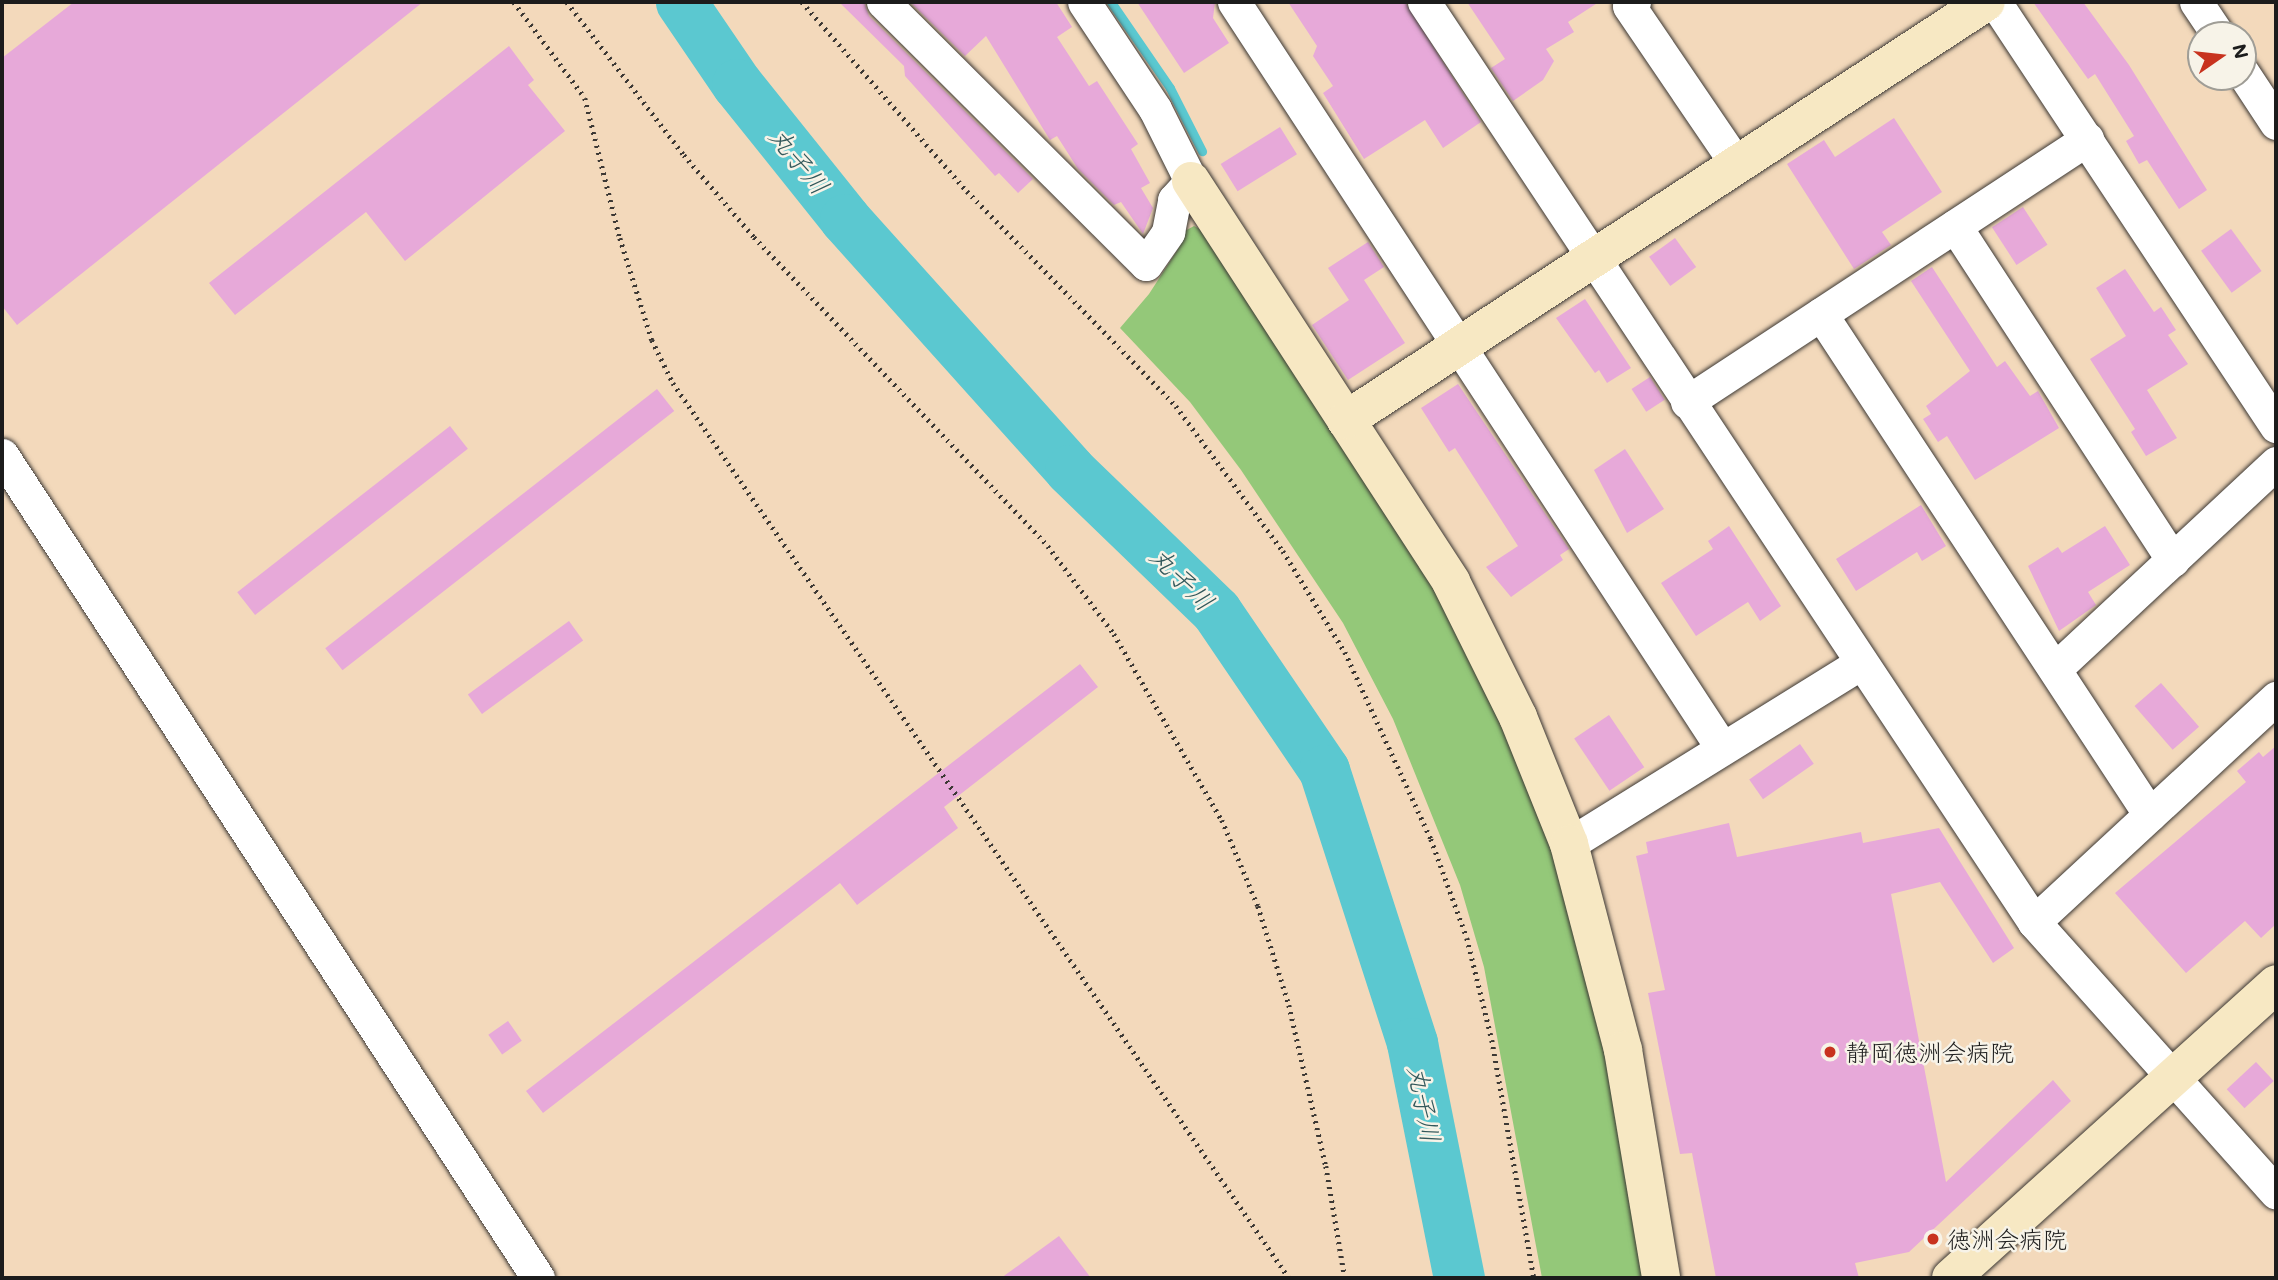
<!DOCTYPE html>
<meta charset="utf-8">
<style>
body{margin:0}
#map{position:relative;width:2278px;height:1280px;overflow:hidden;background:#f3d9bb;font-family:Mali,"Klee One",sans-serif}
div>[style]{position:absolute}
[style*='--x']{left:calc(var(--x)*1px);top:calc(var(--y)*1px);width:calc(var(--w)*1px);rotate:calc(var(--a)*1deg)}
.green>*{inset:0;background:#94c879}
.stream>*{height:9px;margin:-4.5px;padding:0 4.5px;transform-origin:4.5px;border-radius:4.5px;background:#5bc8d0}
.river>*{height:51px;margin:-25.5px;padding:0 25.5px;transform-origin:25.5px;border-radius:25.5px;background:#5bc8d0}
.building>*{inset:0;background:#e7a9d9;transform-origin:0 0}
.path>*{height:4.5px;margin-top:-2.25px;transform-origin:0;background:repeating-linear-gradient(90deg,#3c3834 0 2px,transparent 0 7px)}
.roads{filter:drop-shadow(0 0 2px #3c3834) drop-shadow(0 0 2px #3c3834)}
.street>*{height:33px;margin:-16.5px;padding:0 16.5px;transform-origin:16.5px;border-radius:16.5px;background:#fff}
.secondary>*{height:38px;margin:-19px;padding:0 19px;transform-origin:19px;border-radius:19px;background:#f7e8c3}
.dots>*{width:19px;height:19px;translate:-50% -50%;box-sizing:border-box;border:4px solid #f7f3e8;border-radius:50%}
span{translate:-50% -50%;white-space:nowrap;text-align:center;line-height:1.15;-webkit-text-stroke:5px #f7f3e8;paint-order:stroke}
.poi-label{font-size:24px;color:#1c1c1c}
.left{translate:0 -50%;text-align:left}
.water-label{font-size:26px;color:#32585b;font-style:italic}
.frame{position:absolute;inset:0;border:4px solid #1c1c1c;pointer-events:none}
.north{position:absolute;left:2187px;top:21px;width:70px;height:70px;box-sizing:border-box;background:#f7f3e8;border:2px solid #9f9d96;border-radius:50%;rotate:76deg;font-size:19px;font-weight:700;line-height:28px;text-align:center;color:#1c1c1c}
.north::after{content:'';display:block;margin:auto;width:24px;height:32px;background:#c8321e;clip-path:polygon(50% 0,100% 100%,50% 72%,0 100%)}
</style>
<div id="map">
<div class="green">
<div style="clip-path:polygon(1194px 226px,1202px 230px,1411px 545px,1464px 642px,1545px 826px,1603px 1040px,1643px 1278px,1542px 1278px,1484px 967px,1460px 885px,1393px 719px,1343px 623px,1241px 470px,1190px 402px,1120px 328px,1149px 294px,1180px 246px,1183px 232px)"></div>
</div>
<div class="stream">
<div style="--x:1111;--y:2;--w:104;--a:55.5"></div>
<div style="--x:1170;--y:88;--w:71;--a:63.1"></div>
</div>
<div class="river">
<div style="--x:681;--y:2;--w:99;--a:55.7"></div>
<div style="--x:737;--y:84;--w:173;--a:51.3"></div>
<div style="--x:845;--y:219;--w:337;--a:48.1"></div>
<div style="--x:1070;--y:470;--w:203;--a:44"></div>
<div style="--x:1216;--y:611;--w:192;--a:55.8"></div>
<div style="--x:1324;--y:770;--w:287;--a:72.1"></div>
<div style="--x:1412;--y:1043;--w:240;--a:78.7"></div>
</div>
<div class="building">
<div style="clip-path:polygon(74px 2px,423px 2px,17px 325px,2px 306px,2px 58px)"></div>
<div style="clip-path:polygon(839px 2px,864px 2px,869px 16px,1033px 179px,1018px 193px,999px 173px,995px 176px,905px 76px,904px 66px)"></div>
<div style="clip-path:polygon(910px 2px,1056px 2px,1072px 27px,1057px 37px,1089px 86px,1097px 81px,1138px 144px,1131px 149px,1150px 183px,1141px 188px,1153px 208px,1143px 234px,1121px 202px,1114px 205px,1078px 169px,1057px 136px,1050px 140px,986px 36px,965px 56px)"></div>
<div style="clip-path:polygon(1137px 2px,1215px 2px,1213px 18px,1229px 43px,1184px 73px)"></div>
<div style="clip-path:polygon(1288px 2px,1405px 2px,1481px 122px,1443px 148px,1425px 120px,1364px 159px,1323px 93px,1333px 86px,1313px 56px,1317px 46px)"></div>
<div style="clip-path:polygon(1467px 2px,1599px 2px,1568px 22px,1574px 32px,1546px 49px,1554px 61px,1543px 80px,1513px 101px,1491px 68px,1505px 59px)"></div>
<div style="clip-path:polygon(2033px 2px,2083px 2px,2129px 65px,2207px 190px,2179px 209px,2147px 160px,2139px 164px,2126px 141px,2134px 136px,2095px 74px,2088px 79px)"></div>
<div style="clip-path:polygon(509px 46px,534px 80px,528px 85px,565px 131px,405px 261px,366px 212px,235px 315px,209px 283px)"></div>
<div style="clip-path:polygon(1894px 118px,1942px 192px,1882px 232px,1891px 245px,1854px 269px,1787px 164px,1824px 140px,1835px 157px)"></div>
<div style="left:1280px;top:127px;width:32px;height:70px;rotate:58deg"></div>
<div style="left:2023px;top:207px;width:45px;height:37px;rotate:57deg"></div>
<div style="left:2231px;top:229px;width:52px;height:37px;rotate:54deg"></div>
<div style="left:1675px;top:238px;width:36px;height:32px;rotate:54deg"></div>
<div style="clip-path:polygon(1368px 242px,1384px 267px,1364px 280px,1405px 343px,1348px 380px,1312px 325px,1349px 300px,1328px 268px)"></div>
<div style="clip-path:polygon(1932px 267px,1997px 367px,2005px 361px,2030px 396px,2038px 391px,2059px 428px,1975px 480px,1947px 436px,1938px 442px,1923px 419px,1931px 414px,1926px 406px,1970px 371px,1911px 281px)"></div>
<div style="clip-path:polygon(2125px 269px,2154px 312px,2161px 307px,2176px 330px,2168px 335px,2188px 364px,2147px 390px,2177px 438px,2146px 456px,2131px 432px,2135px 429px,2090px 359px,2126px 336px,2096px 288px)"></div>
<div style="clip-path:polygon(1585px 299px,1631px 368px,1607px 383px,1599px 370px,1595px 373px,1556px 318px)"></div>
<div style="left:1650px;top:377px;width:27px;height:22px;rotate:57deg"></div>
<div style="clip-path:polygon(1458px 384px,1569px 549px,1560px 555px,1563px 560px,1511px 597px,1486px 567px,1518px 546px,1455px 448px,1449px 452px,1421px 408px)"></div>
<div style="left:657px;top:389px;width:28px;height:421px;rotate:52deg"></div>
<div style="left:450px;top:426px;width:29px;height:270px;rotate:52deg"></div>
<div style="clip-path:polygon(1625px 449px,1664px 509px,1627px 533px,1594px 470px)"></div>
<div style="clip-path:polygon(1921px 505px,1946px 546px,1922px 561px,1917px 552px,1856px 591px,1836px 559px)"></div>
<div style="clip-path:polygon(1729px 526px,1781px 606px,1760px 621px,1748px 602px,1696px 636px,1661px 583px,1713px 549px,1708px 541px)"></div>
<div style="clip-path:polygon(2105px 526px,2130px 565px,2088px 592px,2096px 605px,2059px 631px,2028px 566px,2058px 547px,2062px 553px)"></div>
<div style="left:569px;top:621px;width:24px;height:125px;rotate:54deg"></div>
<div style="clip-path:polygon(1080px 664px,1098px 687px,944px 807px,958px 828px,857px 905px,840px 883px,543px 1113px,526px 1091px)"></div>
<div style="left:2161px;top:683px;width:58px;height:35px;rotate:49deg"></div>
<div style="left:1609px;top:715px;width:63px;height:42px;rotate:56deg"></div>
<div style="left:1800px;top:744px;width:24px;height:62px;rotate:55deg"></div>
<div style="clip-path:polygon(2276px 746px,2276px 924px,2261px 938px,2245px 921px,2186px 973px,2115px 893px,2246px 782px,2237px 771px,2259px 752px,2263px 757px)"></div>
<div style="clip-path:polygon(1729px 823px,1737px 857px,1861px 832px,1863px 843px,1939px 828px,2014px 948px,1993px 963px,1940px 882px,1891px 894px,1946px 1182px,2053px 1080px,2071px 1101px,1909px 1252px,1855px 1263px,1859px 1278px,1716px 1278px,1692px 1153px,1680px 1154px,1648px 993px,1665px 990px,1636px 856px,1648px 853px,1646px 842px)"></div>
<div style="left:508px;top:1021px;width:24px;height:24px;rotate:55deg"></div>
<div style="left:2256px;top:1062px;width:26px;height:40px;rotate:47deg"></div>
<div style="clip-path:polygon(1059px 1236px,1091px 1278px,1001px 1278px)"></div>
</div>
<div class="path">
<div style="--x:514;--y:2;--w:119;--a:53.5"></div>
<div style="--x:585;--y:98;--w:144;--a:76"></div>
<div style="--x:620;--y:238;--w:107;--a:72.6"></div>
<div style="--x:652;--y:340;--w:48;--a:64"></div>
<div style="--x:673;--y:383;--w:1086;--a:55.46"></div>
<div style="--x:567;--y:2;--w:193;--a:52.6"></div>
<div style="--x:684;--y:155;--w:108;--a:49.5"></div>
<div style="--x:754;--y:237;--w:427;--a:46.4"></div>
<div style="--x:1048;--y:546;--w:110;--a:53.1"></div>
<div style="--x:1114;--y:634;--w:215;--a:59.9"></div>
<div style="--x:1222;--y:820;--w:93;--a:67.3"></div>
<div style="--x:1258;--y:906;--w:104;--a:72.6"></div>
<div style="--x:1289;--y:1005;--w:165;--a:77.1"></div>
<div style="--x:1326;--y:1166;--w:114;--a:80.4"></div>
<div style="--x:802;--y:2;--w:251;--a:48.9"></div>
<div style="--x:967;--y:191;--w:300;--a:45.8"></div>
<div style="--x:1176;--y:406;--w:180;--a:53.6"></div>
<div style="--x:1283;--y:551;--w:119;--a:58.5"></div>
<div style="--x:1345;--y:652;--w:206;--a:65.3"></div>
<div style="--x:1431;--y:839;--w:105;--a:70"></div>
<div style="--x:1467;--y:938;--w:105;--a:76.2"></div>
<div style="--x:1492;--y:1040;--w:242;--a:80"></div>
</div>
<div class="roads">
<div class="street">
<div style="--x:883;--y:2;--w:371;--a:44.9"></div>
<div style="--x:1146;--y:264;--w:39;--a:-55"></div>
<div style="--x:1168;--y:232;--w:33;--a:-79"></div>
<div style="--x:1174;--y:200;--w:25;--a:-48"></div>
<div style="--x:1191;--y:181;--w:80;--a:-116.6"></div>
<div style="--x:1155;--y:109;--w:128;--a:-123.6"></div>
<div style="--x:1234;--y:2;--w:891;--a:56.81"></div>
<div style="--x:1424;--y:2;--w:1104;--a:56.45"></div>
<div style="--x:2034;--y:922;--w:363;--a:48.2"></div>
<div style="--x:1634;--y:2;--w:6;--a:141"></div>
<div style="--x:1629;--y:6;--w:192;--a:55.8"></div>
<div style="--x:1995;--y:2;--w:509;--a:56.47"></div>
<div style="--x:2196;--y:2;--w:40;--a:56"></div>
<div style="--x:2243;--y:73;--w:60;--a:56.6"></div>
<div style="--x:1955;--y:226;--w:399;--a:56.9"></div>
<div style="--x:1821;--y:314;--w:599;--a:56.71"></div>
<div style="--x:1687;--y:402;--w:479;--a:-33.3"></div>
<div style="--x:2;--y:455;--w:982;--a:56.92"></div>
<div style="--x:2055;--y:669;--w:302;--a:-43"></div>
<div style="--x:1569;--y:844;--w:344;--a:-31.8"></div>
<div style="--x:2034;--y:922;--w:330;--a:-42.8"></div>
</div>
<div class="secondary">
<div style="--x:1191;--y:181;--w:478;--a:57"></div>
<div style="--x:1451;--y:582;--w:151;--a:63.6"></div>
<div style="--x:1518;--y:717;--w:137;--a:68.1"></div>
<div style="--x:1569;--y:844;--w:213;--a:75.3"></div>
<div style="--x:1623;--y:1050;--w:231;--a:80.5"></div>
<div style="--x:1346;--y:420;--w:764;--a:-33.15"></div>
<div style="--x:1951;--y:1278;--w:438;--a:-42.1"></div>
</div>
</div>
<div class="dots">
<div style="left:1830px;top:1052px;background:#c8321e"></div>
<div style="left:1933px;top:1239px;background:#c8321e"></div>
</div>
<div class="poi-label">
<span class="left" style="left:1846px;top:1052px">静岡徳洲会病院</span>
<span class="left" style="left:1947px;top:1239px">徳洲会病院</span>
</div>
<div class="water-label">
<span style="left:799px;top:161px;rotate:51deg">丸子川</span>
<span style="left:1182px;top:579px;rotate:45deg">丸子川</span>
<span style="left:1424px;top:1104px;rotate:79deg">丸子川</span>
</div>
<div class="frame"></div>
<div class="north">N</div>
</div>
